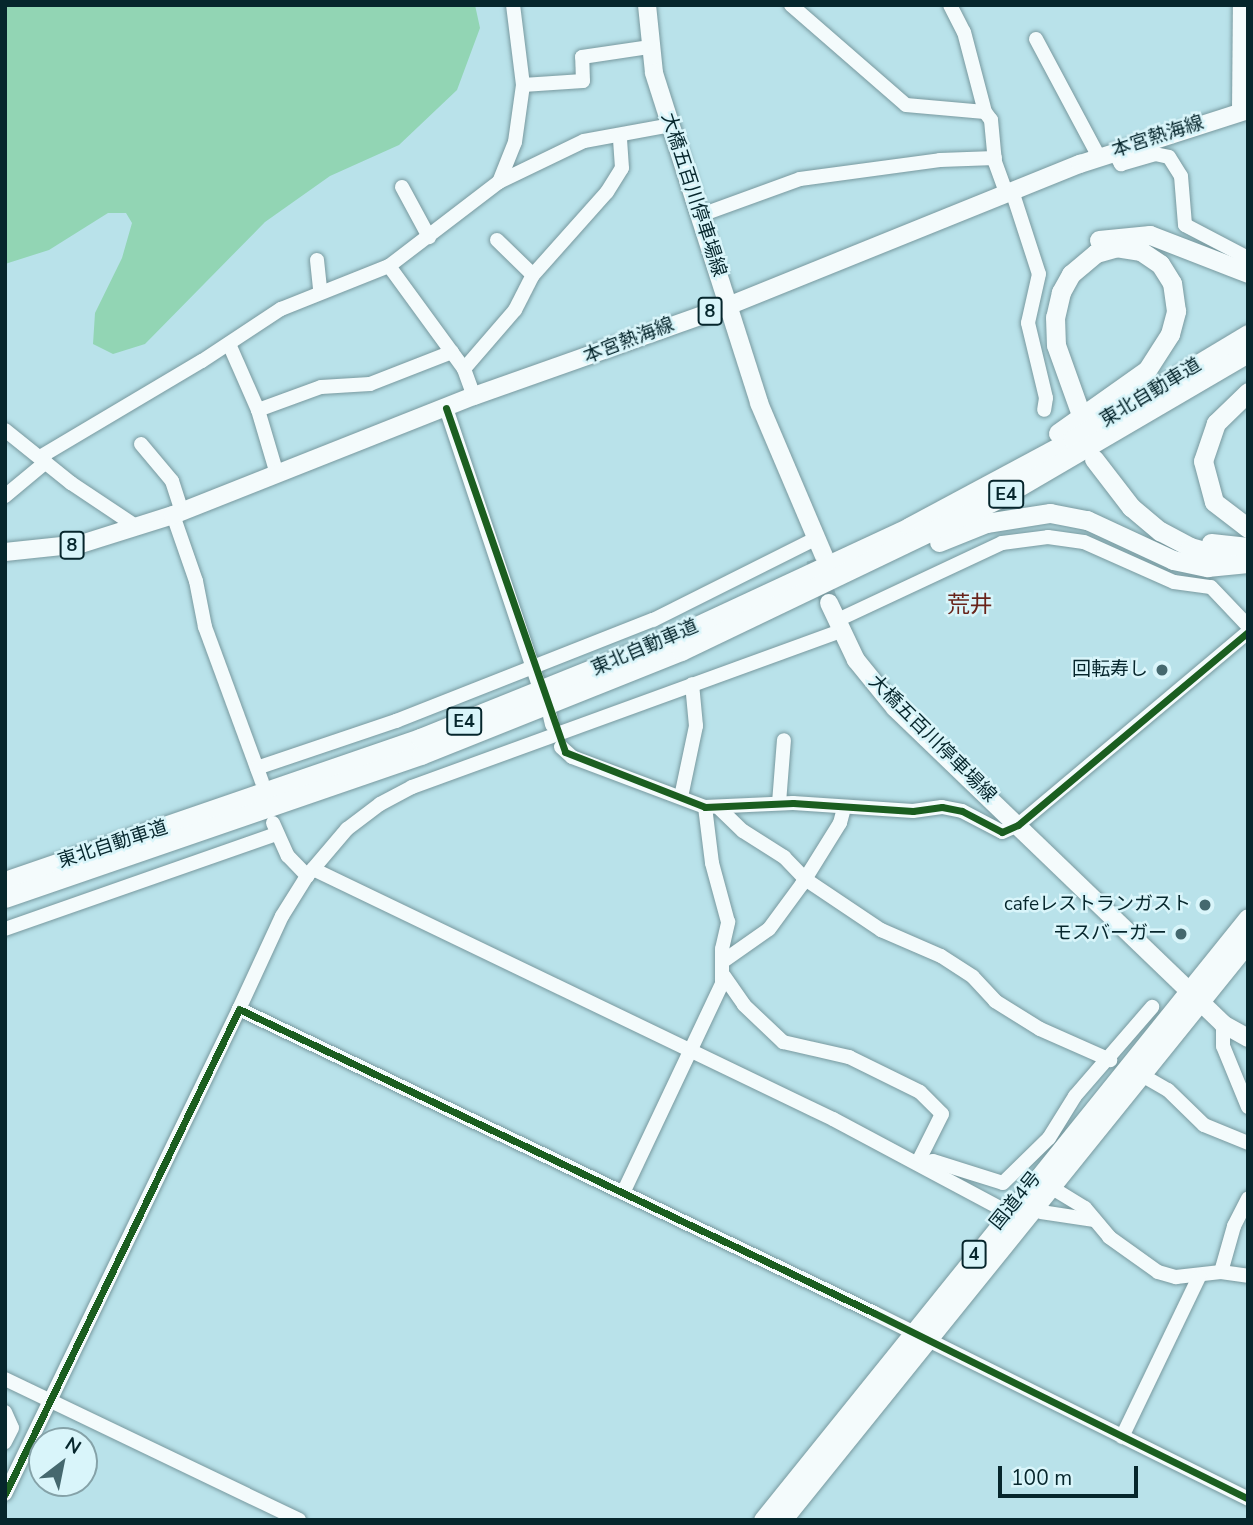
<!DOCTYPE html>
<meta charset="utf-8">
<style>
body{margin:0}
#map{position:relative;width:1253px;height:1525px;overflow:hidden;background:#b9e2ea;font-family:"Nunito Sans","Noto Sans JP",sans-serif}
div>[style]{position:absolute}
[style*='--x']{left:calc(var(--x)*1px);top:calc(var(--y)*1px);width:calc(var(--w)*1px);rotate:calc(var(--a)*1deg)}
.green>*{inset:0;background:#92d5b4}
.major-tunnel>*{height:18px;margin-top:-9px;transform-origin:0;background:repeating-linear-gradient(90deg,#95bcc4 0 18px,transparent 0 27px)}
.roads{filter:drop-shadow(0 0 2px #78999f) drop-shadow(0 0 2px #78999f)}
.minor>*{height:14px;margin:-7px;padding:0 7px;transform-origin:7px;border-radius:7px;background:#f4fbfc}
.major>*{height:18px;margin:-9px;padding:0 9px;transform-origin:9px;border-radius:9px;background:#f4fbfc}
.highway>*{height:19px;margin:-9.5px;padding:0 9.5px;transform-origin:9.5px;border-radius:9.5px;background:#f4fbfc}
.cycleway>*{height:7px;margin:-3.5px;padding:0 3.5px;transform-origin:3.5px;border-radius:3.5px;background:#1b5e20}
.dots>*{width:19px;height:19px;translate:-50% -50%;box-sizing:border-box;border:4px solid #d9f5fa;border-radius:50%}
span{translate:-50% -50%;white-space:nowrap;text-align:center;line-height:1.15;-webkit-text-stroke:5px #d9f5fa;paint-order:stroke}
.shield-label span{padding:2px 5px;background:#d9f5fa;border:2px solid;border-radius:5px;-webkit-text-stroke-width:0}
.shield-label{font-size:18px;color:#06262c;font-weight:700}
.street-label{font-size:19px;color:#06262c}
.poi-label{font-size:19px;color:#06262c}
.right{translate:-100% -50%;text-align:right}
.quarter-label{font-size:23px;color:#68241b}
.frame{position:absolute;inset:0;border:7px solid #06262c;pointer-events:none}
.north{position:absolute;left:28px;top:1427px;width:70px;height:70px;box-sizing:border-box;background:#d9f5fa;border:2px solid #85a2a8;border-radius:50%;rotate:32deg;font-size:19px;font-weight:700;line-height:28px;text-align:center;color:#06262c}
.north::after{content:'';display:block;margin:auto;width:24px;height:32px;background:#45686e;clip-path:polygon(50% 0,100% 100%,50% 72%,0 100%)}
.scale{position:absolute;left:998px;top:1466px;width:140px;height:32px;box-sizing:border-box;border:4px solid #06262c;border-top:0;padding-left:9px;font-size:21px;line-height:24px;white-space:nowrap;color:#06262c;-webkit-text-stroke:5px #d9f5fa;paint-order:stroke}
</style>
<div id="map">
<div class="green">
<div style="clip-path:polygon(5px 5px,475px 5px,480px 28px,457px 90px,399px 145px,330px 176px,265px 222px,145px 344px,113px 354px,93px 344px,95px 313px,122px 258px,132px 223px,126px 213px,108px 213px,49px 250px,5px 264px)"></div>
</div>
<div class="major-tunnel">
<div style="--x:815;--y:559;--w:46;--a:72.3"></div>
</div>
<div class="roads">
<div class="minor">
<div style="--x:791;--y:5;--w:152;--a:41"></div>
<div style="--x:906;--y:105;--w:79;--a:5.1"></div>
<div style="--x:950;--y:5;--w:30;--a:63"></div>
<div style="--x:964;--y:32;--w:83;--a:75.3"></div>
<div style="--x:985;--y:112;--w:10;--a:53"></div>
<div style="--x:991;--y:120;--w:42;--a:84.6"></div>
<div style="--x:995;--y:162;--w:33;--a:70"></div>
<div style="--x:1036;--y:39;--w:134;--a:61.9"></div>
<div style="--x:523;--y:85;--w:60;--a:-3.8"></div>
<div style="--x:583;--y:81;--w:24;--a:-92"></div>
<div style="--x:582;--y:57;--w:69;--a:-8.4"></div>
<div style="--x:1239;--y:112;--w:107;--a:-89.5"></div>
<div style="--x:1114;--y:151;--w:15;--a:62"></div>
<div style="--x:1121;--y:164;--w:35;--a:-16"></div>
<div style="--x:1155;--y:154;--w:14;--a:12"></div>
<div style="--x:1169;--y:157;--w:22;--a:58"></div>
<div style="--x:1181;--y:176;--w:49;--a:85.3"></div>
<div style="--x:1185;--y:225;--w:71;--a:27.6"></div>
<div style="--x:499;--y:182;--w:94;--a:-25.8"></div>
<div style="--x:584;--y:141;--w:88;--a:-10.4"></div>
<div style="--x:402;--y:187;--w:57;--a:61.6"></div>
<div style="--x:1012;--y:191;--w:87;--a:72"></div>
<div style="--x:1039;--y:274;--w:50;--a:102.7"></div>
<div style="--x:1028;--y:323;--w:77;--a:76.5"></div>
<div style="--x:1046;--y:398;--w:12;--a:99"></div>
<div style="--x:701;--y:215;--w:105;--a:-20"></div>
<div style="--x:800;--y:179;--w:141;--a:-7.7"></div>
<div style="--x:940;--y:160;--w:55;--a:-2.1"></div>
<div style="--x:497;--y:240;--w:50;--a:44.2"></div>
<div style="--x:317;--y:260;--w:31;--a:84"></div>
<div style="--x:389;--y:266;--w:127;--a:53.9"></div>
<div style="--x:464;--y:369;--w:29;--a:70"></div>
<div style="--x:229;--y:344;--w:72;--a:66.3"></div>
<div style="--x:258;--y:410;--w:67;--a:73.5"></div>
<div style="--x:464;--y:369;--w:78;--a:-49.2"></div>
<div style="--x:515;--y:310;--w:39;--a:-63"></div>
<div style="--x:533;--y:275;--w:111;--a:-48.3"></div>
<div style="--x:607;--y:192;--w:28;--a:-58"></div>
<div style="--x:622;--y:168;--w:32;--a:-94"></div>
<div style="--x:446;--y:408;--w:290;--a:71.5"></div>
<div style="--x:258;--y:410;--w:67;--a:-20.1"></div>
<div style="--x:321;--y:387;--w:49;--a:-3.5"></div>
<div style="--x:370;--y:384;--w:88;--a:-21.3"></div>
<div style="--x:5;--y:430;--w:85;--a:38.8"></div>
<div style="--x:71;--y:483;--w:79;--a:33.7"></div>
<div style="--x:141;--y:444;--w:48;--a:50"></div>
<div style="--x:172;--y:481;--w:33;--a:72"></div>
<div style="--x:40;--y:457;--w:188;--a:-30.7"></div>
<div style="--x:202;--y:361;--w:95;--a:-33.4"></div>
<div style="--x:281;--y:309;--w:116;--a:-21.7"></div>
<div style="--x:389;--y:266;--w:138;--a:-37.4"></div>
<div style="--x:499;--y:182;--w:43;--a:-68.2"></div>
<div style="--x:515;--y:142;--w:58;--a:-82"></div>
<div style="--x:523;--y:85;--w:81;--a:-97.1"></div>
<div style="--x:5;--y:496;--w:53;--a:-39.7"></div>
<div style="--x:173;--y:515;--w:70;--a:70.8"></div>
<div style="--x:196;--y:581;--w:47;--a:78.9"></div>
<div style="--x:205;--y:627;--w:165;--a:69.8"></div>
<div style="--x:842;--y:618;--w:177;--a:-25.1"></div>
<div style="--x:1002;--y:543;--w:46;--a:-7.4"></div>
<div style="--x:1048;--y:537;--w:36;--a:8"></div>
<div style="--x:1084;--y:542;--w:98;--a:24"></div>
<div style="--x:1174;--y:582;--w:37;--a:8"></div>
<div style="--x:1211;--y:587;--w:54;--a:46.5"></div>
<div style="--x:550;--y:716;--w:9;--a:77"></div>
<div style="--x:561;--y:747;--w:15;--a:42"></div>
<div style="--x:572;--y:757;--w:142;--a:20.6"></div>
<div style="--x:705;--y:807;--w:88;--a:-2.6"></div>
<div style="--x:793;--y:803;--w:120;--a:3.8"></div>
<div style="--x:913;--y:811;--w:29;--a:-8"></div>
<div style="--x:942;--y:807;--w:20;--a:11"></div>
<div style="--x:962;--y:811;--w:45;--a:27.7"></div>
<div style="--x:1002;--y:832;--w:17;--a:-24"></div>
<div style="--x:1018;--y:825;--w:300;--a:-40"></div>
<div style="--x:257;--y:768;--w:147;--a:-18.7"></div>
<div style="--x:396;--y:721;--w:276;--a:-21.5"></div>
<div style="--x:653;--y:620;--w:174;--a:-26.6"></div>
<div style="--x:681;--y:797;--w:73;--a:-78.1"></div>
<div style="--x:696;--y:726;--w:42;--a:-95.4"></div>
<div style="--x:779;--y:803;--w:63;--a:-85.5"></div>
<div style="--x:719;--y:808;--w:33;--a:44"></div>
<div style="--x:743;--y:831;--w:49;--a:32.4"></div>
<div style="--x:784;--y:857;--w:30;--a:46"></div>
<div style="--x:805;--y:879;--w:92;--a:33.9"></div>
<div style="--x:881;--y:930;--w:65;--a:23.4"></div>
<div style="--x:941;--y:956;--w:38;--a:33"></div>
<div style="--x:973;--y:977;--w:33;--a:47"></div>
<div style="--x:995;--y:1001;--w:53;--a:31.9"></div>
<div style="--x:1040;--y:1029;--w:77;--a:23.9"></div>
<div style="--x:273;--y:823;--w:36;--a:66"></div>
<div style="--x:288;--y:856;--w:28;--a:46"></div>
<div style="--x:313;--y:869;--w:577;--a:25.68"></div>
<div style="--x:833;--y:1119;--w:197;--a:28.1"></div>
<div style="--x:5;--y:929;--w:287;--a:-19.3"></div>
<div style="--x:722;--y:962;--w:57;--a:-35.1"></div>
<div style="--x:769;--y:929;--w:56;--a:-53.7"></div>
<div style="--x:802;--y:884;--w:72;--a:-58.1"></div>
<div style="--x:840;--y:823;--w:16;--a:-75"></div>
<div style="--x:724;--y:976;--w:35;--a:55"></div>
<div style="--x:744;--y:1005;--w:54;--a:43.5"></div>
<div style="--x:783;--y:1042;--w:68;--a:12.8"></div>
<div style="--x:849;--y:1057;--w:79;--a:26.2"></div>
<div style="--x:920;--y:1092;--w:31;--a:45"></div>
<div style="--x:942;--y:1114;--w:54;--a:116.6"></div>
<div style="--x:239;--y:1009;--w:102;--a:-65.2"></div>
<div style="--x:282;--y:916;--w:47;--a:-58"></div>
<div style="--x:307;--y:876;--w:62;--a:-49.6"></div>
<div style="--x:347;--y:829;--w:41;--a:-37.1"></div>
<div style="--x:380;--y:804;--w:36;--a:-28"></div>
<div style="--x:412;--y:787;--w:456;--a:-20"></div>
<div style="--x:1223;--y:1024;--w:22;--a:90"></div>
<div style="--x:1223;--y:1046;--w:66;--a:67.7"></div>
<div style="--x:1140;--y:1074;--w:32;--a:30"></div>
<div style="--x:1168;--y:1090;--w:50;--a:44.2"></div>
<div style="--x:1204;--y:1125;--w:48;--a:22.2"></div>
<div style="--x:924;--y:1166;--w:10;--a:-29"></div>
<div style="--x:933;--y:1161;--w:73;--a:17.4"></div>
<div style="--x:1003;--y:1183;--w:64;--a:-44.4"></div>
<div style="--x:1049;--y:1138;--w:49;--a:-58.2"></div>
<div style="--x:1075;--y:1096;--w:118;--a:-49.1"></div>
<div style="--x:1049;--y:1186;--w:42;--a:31.4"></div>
<div style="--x:1085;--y:1208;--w:38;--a:50"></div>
<div style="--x:1109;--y:1237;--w:60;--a:35.5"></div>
<div style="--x:1158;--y:1272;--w:19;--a:16"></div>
<div style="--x:1176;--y:1277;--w:45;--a:-6.3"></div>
<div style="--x:1221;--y:1272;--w:27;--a:8"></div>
<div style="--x:623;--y:1193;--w:231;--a:-64.7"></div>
<div style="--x:722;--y:984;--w:35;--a:-90"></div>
<div style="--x:722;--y:949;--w:28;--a:-77"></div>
<div style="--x:728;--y:922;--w:61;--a:-105.2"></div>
<div style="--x:712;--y:863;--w:56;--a:-97.1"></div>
<div style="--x:1041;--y:1212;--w:54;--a:8.6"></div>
<div style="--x:1221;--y:1272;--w:48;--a:-74.2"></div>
<div style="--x:1234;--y:1226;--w:31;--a:-63"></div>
<div style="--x:5;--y:1379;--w:326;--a:25.6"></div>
<div style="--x:5;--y:1412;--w:17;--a:66"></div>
<div style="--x:12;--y:1428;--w:16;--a:117"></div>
<div style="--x:1122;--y:1437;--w:178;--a:-64.3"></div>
<div style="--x:5;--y:1494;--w:538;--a:-64.24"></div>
<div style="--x:239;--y:1009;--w:704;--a:25.58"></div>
<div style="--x:874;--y:1313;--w:418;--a:26.4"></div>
</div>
<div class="major">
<div style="--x:647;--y:5;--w:68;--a:84.1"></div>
<div style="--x:654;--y:73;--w:346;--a:72.3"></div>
<div style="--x:759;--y:403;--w:166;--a:67"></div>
<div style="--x:5;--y:552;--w:76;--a:-6"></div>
<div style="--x:81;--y:544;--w:96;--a:-17.5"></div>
<div style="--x:173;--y:515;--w:324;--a:-21.6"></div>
<div style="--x:474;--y:396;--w:269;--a:-19.5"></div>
<div style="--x:728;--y:306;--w:380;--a:-22"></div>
<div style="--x:1080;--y:164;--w:176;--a:-17.8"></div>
<div style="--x:829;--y:603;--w:63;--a:64.7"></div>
<div style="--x:856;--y:660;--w:62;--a:50.9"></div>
<div style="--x:895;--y:708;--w:455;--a:43.9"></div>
<div style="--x:1223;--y:1024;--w:29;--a:29"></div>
</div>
<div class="highway">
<div style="--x:1099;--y:240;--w:51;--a:-5.6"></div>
<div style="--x:1150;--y:235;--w:105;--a:21.2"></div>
<div style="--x:1248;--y:392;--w:45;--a:135.9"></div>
<div style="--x:1216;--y:423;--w:40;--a:108.9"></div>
<div style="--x:1203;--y:461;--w:42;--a:75"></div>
<div style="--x:1214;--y:502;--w:43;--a:37.4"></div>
<div style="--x:1058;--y:433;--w:109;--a:-35.3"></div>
<div style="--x:1147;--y:370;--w:43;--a:-57.4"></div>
<div style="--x:1170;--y:334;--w:24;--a:-75"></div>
<div style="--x:1176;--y:311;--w:28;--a:-98"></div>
<div style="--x:1172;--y:283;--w:22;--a:-122"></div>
<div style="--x:1160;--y:264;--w:23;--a:-146"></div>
<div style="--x:1141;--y:251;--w:24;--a:-171"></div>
<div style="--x:1117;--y:247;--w:22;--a:164"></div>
<div style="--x:1096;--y:253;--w:33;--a:140"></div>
<div style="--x:1071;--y:274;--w:21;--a:119"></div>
<div style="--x:1061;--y:292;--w:26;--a:103"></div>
<div style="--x:1055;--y:317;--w:28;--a:88"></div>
<div style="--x:1056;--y:345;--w:71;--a:70.3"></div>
<div style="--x:1094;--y:459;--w:61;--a:52.4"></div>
<div style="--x:1131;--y:507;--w:38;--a:40"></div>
<div style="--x:1160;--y:531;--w:34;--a:28"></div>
<div style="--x:1190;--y:547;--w:45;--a:15.6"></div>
<div style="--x:939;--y:542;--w:51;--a:-22"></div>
<div style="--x:986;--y:523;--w:65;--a:-8.9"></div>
<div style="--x:1050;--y:513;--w:38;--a:11"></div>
<div style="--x:1087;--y:520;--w:95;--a:24.9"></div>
<div style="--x:1173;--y:560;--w:35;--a:12"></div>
<div style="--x:1207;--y:567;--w:41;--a:-5.6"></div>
<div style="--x:1211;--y:543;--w:37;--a:6"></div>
<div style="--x:5;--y:881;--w:439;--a:-19"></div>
<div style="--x:420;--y:738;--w:279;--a:-21.9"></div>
<div style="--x:679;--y:634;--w:254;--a:-24.9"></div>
<div style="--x:909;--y:527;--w:186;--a:-28.2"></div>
<div style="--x:1073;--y:439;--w:204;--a:-31"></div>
<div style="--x:5;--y:898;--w:440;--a:-19"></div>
<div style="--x:421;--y:755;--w:280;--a:-21.8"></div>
<div style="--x:681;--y:651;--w:352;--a:-25.6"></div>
<div style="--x:998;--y:499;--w:290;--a:-30.3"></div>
<div style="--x:763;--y:1520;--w:773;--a:-51.14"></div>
<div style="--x:782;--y:1520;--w:742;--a:-51.12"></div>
</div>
</div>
<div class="cycleway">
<div style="--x:446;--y:408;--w:364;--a:70.9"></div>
<div style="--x:565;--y:752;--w:150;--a:21.4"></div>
<div style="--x:705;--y:807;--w:88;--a:-2.6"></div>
<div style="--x:793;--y:803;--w:120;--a:3.8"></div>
<div style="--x:913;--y:811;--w:29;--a:-8"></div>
<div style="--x:942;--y:807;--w:20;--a:11"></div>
<div style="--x:962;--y:811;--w:45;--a:27.7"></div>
<div style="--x:1002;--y:832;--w:17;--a:-24"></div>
<div style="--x:1018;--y:825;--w:300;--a:-40"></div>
<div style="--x:5;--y:1494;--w:538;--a:-64.24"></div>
<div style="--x:239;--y:1009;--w:704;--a:25.58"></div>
<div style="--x:874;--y:1313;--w:418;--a:26.4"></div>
</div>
<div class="dots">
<div style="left:1162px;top:670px;background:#45686e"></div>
<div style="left:1205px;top:905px;background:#45686e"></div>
<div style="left:1181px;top:934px;background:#45686e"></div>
</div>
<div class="shield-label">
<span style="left:710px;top:311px">8</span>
<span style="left:1006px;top:494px">E4</span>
<span style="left:72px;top:545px">8</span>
<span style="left:464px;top:721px">E4</span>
<span style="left:974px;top:1254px">4</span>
</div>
<div class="street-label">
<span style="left:1158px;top:137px;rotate:-18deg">本宮熱海線</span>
<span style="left:693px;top:195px;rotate:72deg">大橋五百川停車場線</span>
<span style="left:629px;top:341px;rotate:-21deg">本宮熱海線</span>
<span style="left:1151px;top:393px;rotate:-31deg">東北自動車道</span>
<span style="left:645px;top:648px;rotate:-23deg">東北自動車道</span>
<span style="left:932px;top:739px;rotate:45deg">大橋五百川停車場線</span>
<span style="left:113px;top:845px;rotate:-18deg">東北自動車道</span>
<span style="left:1016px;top:1201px;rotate:-51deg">国道4号</span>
</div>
<div class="poi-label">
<span class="right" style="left:1148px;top:670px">回転寿し</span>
<span class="right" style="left:1191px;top:905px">cafeレストランガスト</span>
<span class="right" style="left:1167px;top:934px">モスバーガー</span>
</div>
<div class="quarter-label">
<span style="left:970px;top:605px">荒井</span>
</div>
<div class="frame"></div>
<div class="north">N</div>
<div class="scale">100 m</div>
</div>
